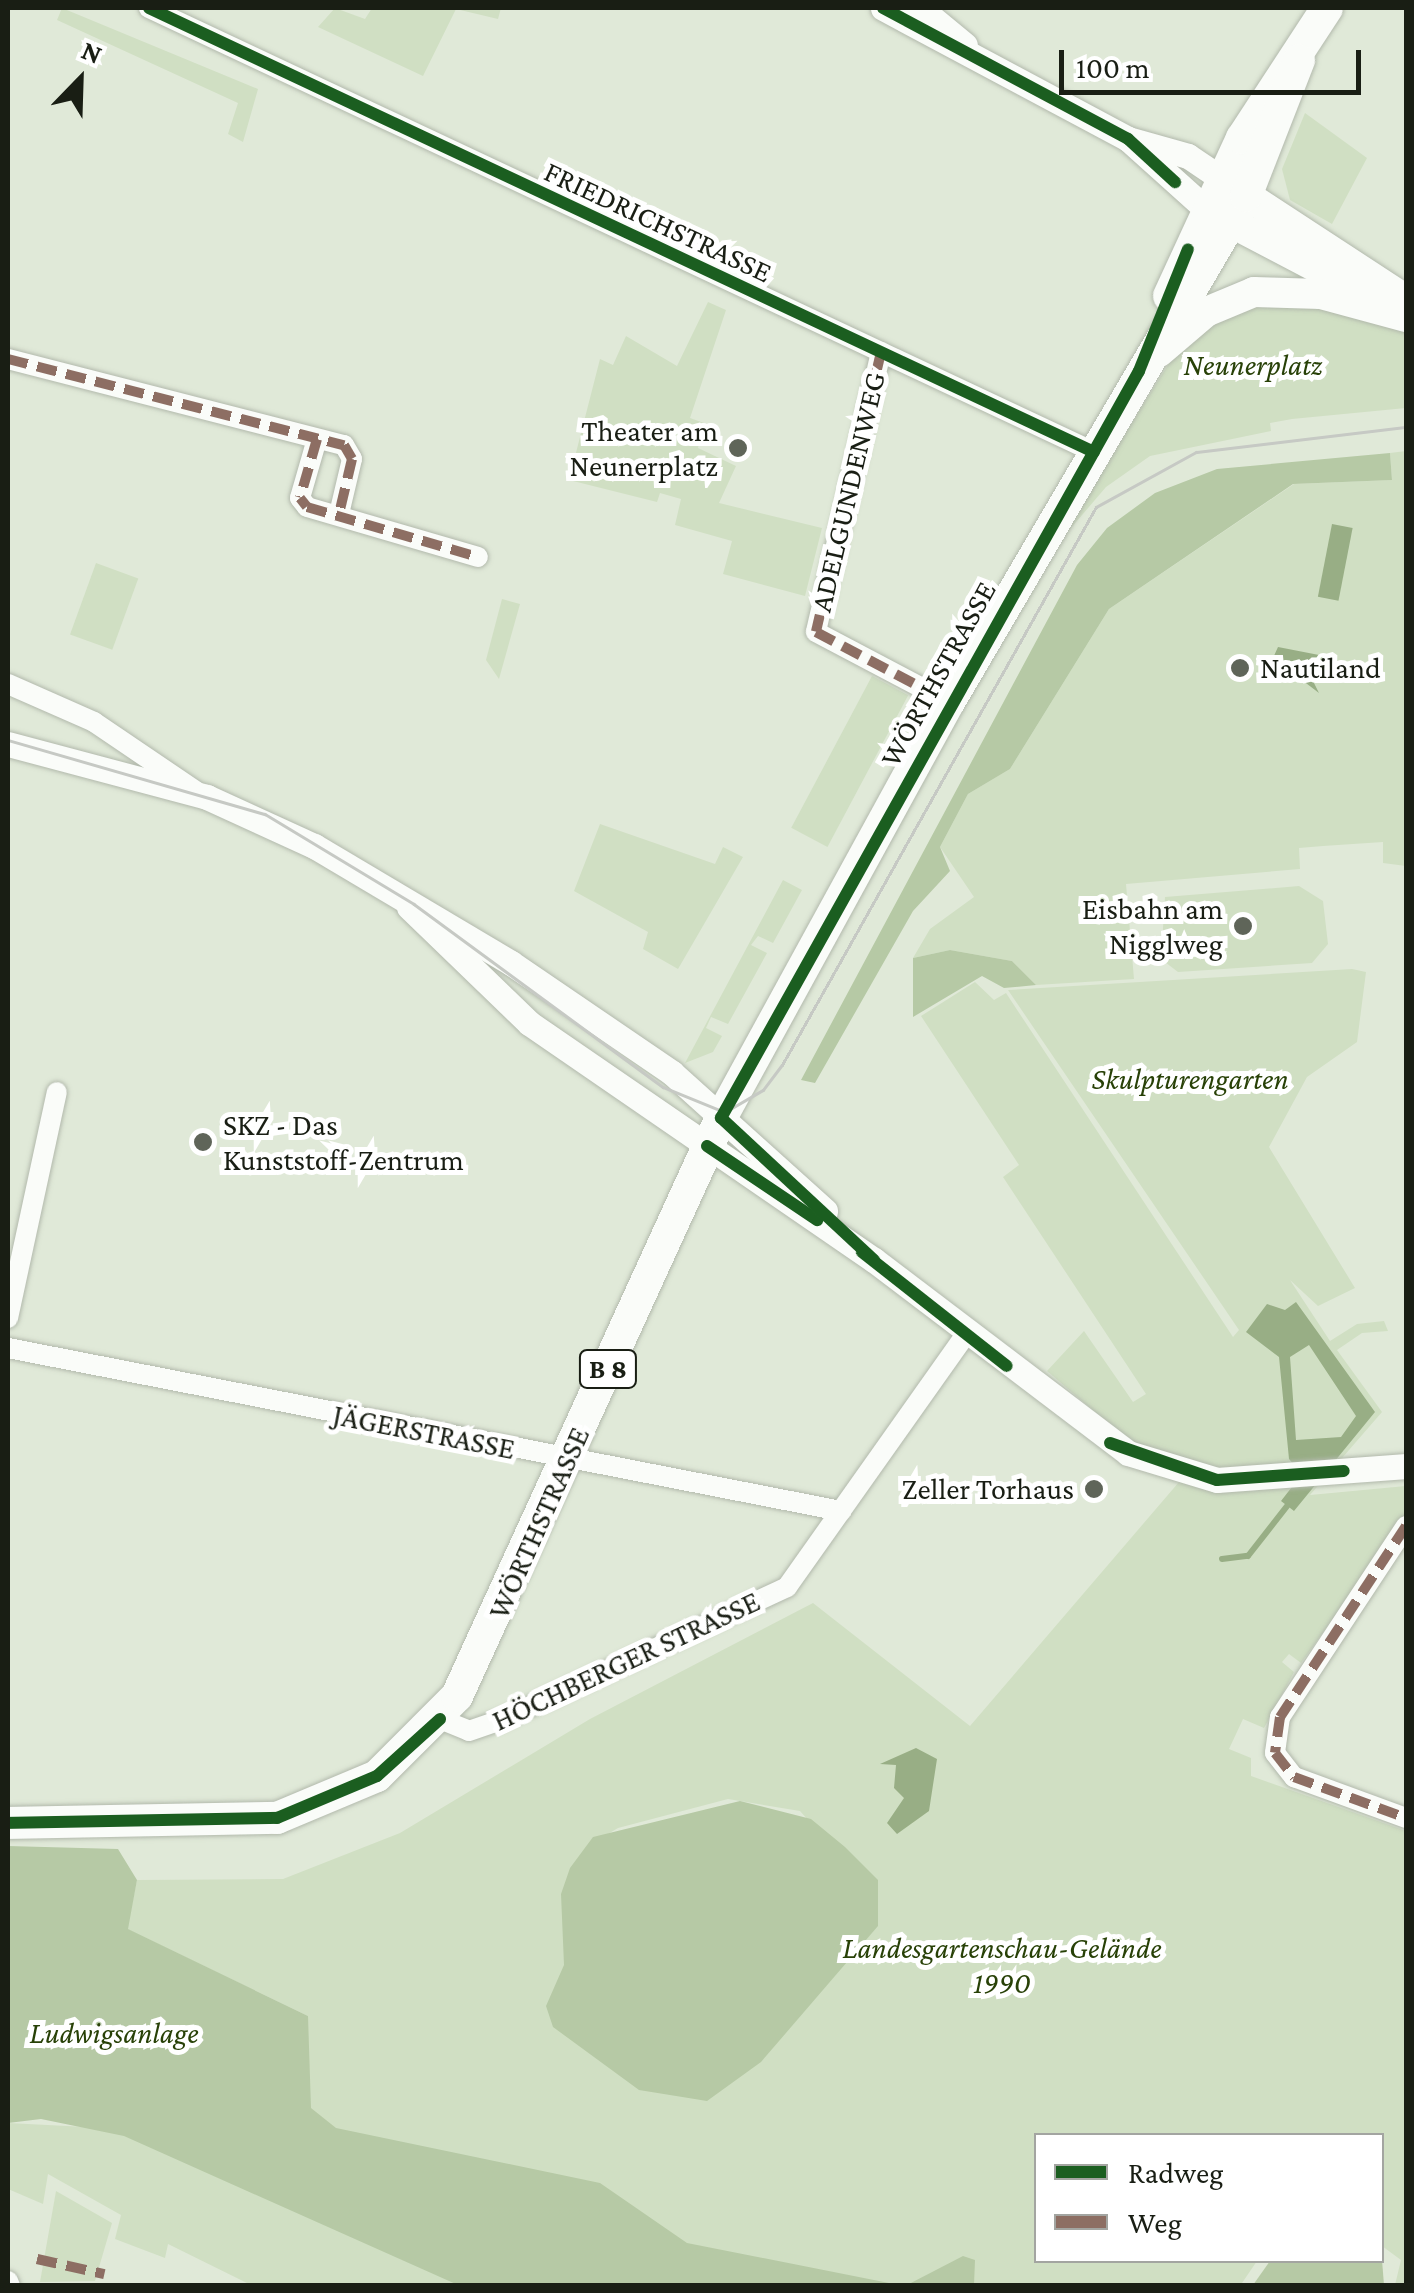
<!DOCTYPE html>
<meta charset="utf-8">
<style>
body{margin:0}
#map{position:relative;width:1414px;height:2293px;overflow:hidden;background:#e0e9d8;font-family:"Crimson Pro",serif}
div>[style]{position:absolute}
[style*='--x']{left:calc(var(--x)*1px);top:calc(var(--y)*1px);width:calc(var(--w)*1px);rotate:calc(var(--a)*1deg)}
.green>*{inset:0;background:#d0dfc3;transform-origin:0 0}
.forest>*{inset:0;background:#b6c9a5}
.water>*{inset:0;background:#98ae85;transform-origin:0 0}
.stream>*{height:6px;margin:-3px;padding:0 3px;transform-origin:3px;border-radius:3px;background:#98ae85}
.roads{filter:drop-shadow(0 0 2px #b2b9ac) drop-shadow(0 0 2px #b2b9ac)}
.minor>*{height:20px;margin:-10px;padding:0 10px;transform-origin:10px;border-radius:10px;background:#fafcf9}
.tertiary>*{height:25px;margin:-12.5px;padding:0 12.5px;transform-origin:12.5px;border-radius:12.5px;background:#fafcf9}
.secondary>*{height:30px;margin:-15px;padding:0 15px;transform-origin:15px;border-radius:15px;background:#fafcf9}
.primary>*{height:32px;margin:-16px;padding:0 16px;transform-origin:16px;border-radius:16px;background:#fafcf9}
.tram>*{height:2.5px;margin:-1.25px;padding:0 1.25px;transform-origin:1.25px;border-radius:1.25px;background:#c6c9c4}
.quiet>*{height:10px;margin-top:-5px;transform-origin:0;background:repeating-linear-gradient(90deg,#8d6e63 0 20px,transparent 0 30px)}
.cycleway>*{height:12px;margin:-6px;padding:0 6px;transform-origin:6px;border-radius:6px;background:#1b5e20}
.dots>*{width:28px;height:28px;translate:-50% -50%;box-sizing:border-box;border:5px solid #fff;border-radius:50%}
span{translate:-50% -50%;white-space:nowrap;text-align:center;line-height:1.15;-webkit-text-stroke:10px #fff;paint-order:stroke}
.shield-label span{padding:2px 8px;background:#fff;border:2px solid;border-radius:8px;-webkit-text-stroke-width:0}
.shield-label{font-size:28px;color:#191e14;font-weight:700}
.street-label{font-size:30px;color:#191e14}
.park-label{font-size:30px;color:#284107;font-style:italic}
.poi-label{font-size:30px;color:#191e14}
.right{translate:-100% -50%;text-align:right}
.left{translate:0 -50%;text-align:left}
.frame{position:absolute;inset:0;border:10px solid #191e14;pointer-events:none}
.legend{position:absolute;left:1034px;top:2133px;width:350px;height:130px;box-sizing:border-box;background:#fff;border:2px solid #a3a5a1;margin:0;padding:12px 18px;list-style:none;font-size:30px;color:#191e14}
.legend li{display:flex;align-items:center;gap:20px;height:50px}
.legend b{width:50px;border:2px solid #a3a5a1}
.north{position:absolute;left:30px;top:30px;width:100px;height:100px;-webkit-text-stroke:8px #fff;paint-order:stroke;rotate:23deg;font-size:28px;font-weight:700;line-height:40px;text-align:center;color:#191e14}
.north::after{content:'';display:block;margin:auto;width:35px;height:45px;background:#191e14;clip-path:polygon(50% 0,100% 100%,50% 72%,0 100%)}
.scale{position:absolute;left:1059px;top:50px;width:302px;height:45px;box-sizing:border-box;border:5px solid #191e14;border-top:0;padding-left:12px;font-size:30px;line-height:35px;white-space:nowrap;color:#191e14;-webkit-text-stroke:8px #fff;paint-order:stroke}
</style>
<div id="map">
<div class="green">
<div style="clip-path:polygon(62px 8px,258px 89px,243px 142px,228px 134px,238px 103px,57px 20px)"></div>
<div style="clip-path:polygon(335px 8px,365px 19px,372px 8px,501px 8px,498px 19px,456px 9px,423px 76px,318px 27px)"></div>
<div style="clip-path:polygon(1305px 113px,1367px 158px,1332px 224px,1290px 200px,1282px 169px)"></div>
<div style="clip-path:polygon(708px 302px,726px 310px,690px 418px,704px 423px,698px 448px,736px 466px,719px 503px,822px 528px,805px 596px,723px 574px,732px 541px,675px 525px,681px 499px,660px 493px,657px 502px,569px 480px,600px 359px,613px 365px,626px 336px,677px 366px)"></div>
<div style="clip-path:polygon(1335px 305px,1406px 333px,1406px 408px,1292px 419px,1270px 423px,1271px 431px,1150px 456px,1106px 487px,1053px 549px,1173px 357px,1237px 306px)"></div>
<div style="clip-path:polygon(1406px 451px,1406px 866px,1383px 863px,1383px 842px,1323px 846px,1299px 848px,1300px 869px,1126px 884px,1134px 979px,1036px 985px,1012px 961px,950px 950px,913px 958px,930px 929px,974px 897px,940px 847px,968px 794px,1010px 769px,1109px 609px,1294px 484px,1392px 480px,1390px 453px)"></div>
<div style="left:96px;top:563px;width:45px;height:76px;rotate:20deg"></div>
<div style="clip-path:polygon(502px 599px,520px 604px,499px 679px,486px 660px)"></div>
<div style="left:872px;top:676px;width:41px;height:172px;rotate:28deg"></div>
<div style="clip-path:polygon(600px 824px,715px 864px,723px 847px,743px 857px,678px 969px,643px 949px,648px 932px,574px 891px)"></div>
<div style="clip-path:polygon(783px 880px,802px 890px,773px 943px,758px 936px,751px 945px,767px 953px,728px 1024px,711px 1017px,706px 1028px,722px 1036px,713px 1052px,685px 1063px)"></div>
<div style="clip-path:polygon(1299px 886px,1323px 901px,1328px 944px,1312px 963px,1178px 972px,1161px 959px,1165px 897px)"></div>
<div style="clip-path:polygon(evenodd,1352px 969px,1366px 972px,1357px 1042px,1307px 1077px,1269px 1147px,1355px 1288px,1318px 1306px,1290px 1280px,1330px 1341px,1357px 1324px,1384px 1321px,1388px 1331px,1362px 1333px,1337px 1350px,1382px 1412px,1310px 1495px,1406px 1486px,1406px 1517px,1301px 1663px,1289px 1654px,1282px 1662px,1294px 1672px,1264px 1728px,1243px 1719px,1229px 1749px,1251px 1758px,1251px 1776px,1406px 1831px,1406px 2285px,1395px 2285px,1401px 2260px,1382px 2246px,1382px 2136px,1036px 2136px,1036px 2260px,1257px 2261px,1240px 2286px,251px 2285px,168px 2244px,165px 2258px,115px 2239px,121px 2215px,48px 2174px,43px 2204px,8px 2189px,8px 2123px,126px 2129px,308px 2016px,127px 1929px,137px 1880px,283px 1879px,400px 1833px,590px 1719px,813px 1603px,970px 1726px,1179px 1482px,1181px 1459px,1128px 1440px,1047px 1371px,1084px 1331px,1133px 1402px,1146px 1394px,1003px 1177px,1019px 1165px,921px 1016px,975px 982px,994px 1000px,1006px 993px,1233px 1337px,1239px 1330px,1008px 990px,1352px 969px,728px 1799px,800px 1811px,840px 1856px,586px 1847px,618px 1828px,728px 1799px)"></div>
<div style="clip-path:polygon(56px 2191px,112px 2223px,95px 2281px,40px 2282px)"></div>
</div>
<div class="forest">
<div style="clip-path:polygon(1390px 453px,1392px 480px,1293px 484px,1109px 609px,1010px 769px,968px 794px,940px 847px,950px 871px,913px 911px,815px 1083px,801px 1080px,1077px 565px,1107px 528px,1155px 493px,1217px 469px)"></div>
<div style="clip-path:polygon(950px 950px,1012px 961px,1036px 985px,1004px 988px,982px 976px,913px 1017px,913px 958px)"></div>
<div style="clip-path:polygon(740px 1801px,811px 1819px,845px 1847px,878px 1880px,878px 1926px,761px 2062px,707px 2101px,639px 2090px,553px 2027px,546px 2006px,564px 1965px,561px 1894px,570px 1868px,593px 1837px)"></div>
<div style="clip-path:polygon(8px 1846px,118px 1849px,137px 1880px,128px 1929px,308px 2016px,311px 2108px,336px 2128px,600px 2183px,687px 2243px,899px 2285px,458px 2285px,124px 2136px,41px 2119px,8px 2123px)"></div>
<div style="clip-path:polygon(963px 2256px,975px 2260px,974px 2285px,907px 2285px)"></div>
<div style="clip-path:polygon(1382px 2260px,1384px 2285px,1253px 2285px,1270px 2261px)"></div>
</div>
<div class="water">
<div style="left:1332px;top:524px;width:21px;height:74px;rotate:11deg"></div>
<div style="clip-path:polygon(1278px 647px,1319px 655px,1312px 679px,1319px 693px,1273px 658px)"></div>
<div style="clip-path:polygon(evenodd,1296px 1302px,1375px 1412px,1294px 1511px,1281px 1501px,1302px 1474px,1289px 1459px,1279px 1357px,1246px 1332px,1267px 1304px,1285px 1310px,1296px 1302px,1309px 1345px,1356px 1416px,1341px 1437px,1296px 1440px,1290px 1357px,1309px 1345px)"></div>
<div style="clip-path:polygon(916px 1748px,937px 1759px,929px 1811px,897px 1834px,887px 1823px,904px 1798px,894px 1788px,896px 1765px,880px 1764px)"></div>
</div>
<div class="stream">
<div style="--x:1222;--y:1559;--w:26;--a:-7"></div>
<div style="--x:1248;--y:1556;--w:63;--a:-52"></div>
</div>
<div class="roads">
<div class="minor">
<div style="--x:149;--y:8;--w:1044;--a:25.17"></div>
<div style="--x:881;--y:352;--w:287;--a:103.1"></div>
<div style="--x:816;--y:632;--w:150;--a:27.8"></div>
<div style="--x:8;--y:359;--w:347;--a:14.4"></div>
<div style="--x:344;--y:445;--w:16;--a:60"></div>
<div style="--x:352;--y:459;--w:57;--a:103.3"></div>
<div style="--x:317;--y:439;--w:61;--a:106.1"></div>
<div style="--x:300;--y:498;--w:11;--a:52"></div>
<div style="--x:307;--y:507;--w:178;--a:16.3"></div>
<div style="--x:8;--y:684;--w:94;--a:23.8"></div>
<div style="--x:94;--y:722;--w:123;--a:34.1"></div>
<div style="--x:8;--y:1318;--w:231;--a:-77.8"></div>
<div style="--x:8;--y:1348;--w:849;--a:11.07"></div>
<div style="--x:1406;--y:1526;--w:229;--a:123.4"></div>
<div style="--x:1280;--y:1717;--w:36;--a:98"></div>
<div style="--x:1275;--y:1753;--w:31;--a:52"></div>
<div style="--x:1294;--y:1777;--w:119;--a:20.1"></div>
<div style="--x:440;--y:1719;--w:31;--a:22"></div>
<div style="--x:469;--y:1731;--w:36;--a:-19"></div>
<div style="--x:503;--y:1719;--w:313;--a:-24.9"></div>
<div style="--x:787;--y:1587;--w:310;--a:-54.7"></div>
<div style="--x:8;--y:2281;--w:5;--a:68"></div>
</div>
<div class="tertiary">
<div style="--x:883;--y:8;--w:278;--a:28.1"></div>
<div style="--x:1128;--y:139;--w:62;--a:15.8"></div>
<div style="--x:1188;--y:156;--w:40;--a:34"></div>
<div style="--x:920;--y:8;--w:58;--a:39.4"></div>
<div style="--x:1128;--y:139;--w:105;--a:41.9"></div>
<div style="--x:8;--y:744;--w:206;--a:14.9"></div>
<div style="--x:207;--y:797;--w:118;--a:24.6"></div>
<div style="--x:314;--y:846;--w:229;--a:30.7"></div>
<div style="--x:511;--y:963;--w:195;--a:34.3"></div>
<div style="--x:672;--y:1073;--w:206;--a:42"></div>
<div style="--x:409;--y:907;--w:167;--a:44"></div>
<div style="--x:529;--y:1023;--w:419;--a:34.5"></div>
<div style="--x:874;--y:1260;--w:319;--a:37.2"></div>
<div style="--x:1128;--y:1453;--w:93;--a:16.9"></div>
<div style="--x:1217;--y:1480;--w:190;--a:-4.2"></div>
</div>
<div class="secondary">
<div style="--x:1229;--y:184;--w:212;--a:33.2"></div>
<div style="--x:1209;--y:211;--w:168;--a:27.6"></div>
<div style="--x:1159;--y:352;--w:62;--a:-40.4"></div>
<div style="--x:1206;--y:312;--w:52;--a:-22.6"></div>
<div style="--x:1254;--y:292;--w:67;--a:1.7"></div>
<div style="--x:1321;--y:294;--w:88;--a:15.1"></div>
</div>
<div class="primary">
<div style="--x:1169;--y:296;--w:174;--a:-65.2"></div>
<div style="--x:1242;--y:138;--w:155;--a:-56.8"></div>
<div style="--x:8;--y:1823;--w:269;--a:-1.1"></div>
<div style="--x:277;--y:1818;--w:108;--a:-22.8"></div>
<div style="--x:377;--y:1776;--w:113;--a:-45"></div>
<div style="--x:457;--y:1696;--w:635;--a:-65.45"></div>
<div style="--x:721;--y:1118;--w:474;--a:-61.3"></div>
<div style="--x:949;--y:702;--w:587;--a:-59.59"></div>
<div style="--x:1246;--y:196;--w:146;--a:-68.7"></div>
</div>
</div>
<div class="tram">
<div style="--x:8;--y:740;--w:267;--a:16.1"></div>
<div style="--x:265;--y:814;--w:174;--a:31.1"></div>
<div style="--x:414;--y:904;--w:309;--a:36.3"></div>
<div style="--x:663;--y:1087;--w:67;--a:22"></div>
<div style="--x:725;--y:1112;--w:44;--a:-30.1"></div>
<div style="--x:763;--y:1090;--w:31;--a:-53"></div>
<div style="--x:782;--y:1065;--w:640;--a:-60.63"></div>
<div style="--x:1096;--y:507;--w:114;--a:-28.8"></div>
<div style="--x:1196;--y:452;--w:211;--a:-6.8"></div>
</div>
<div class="quiet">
<div style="--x:881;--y:352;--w:287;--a:103.1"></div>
<div style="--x:816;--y:632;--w:150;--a:27.8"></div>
<div style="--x:8;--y:359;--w:347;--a:14.4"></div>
<div style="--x:344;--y:445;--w:16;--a:60"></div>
<div style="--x:352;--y:459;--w:57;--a:103.3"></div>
<div style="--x:317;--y:439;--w:61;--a:106.1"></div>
<div style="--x:300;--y:498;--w:11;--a:52"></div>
<div style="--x:307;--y:507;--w:178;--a:16.3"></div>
<div style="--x:1406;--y:1526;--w:229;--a:123.4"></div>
<div style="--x:1280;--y:1717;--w:36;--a:98"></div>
<div style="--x:1275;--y:1753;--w:31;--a:52"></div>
<div style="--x:1294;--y:1777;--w:119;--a:20.1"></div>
<div style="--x:37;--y:2259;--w:69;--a:12.6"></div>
</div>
<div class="cycleway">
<div style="--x:149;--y:8;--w:1044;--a:25.17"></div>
<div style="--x:883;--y:8;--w:278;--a:28.1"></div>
<div style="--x:1128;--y:139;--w:64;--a:42.5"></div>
<div style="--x:707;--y:1146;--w:133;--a:33.9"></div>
<div style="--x:862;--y:1252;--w:184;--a:38.2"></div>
<div style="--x:874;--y:1260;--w:209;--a:-137.1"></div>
<div style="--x:721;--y:1118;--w:856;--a:-60.77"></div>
<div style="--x:1139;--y:371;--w:131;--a:-68.1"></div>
<div style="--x:1110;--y:1443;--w:113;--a:19.1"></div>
<div style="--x:1217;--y:1480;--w:127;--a:-4.1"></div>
<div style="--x:8;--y:1823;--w:269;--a:-1.1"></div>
<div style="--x:277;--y:1818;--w:108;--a:-22.8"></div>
<div style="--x:377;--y:1776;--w:85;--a:-42.1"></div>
</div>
<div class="dots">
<div style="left:738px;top:448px;background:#5f6559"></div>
<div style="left:1240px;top:668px;background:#5f6559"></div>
<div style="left:1243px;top:926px;background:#5f6559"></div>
<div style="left:203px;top:1142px;background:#5f6559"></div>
<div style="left:1094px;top:1489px;background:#5f6559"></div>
</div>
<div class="shield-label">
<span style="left:608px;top:1369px">B 8</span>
</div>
<div class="street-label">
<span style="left:658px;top:222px;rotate:25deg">FRIEDRICHSTRASSE</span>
<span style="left:848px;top:492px;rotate:-77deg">ADELGUNDENWEG</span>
<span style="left:938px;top:674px;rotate:-61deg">WÖRTHSTRASSE</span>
<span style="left:424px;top:1432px;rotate:11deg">JÄGERSTRASSE</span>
<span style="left:539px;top:1523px;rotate:-66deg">WÖRTHSTRASSE</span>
<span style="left:626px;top:1661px;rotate:-25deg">HÖCHBERGER STRASSE</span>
</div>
<div class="park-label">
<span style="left:1253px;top:365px">Neunerplatz</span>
<span style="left:1190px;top:1079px">Skulpturengarten</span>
<span style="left:1002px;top:1965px">Landesgartenschau-Gelände<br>1990</span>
<span style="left:114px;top:2033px">Ludwigsanlage</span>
</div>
<div class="poi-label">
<span class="right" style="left:718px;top:448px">Theater am<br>Neunerplatz</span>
<span class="left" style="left:1260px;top:668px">Nautiland</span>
<span class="right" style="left:1223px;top:926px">Eisbahn am<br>Nigglweg</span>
<span class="left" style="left:223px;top:1142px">SKZ - Das<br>Kunststoff-Zentrum</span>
<span class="right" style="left:1074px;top:1489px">Zeller Torhaus</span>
</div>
<div class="frame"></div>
<ul class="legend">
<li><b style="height:12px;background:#1b5e20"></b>Radweg</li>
<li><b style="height:12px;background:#8d6e63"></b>Weg</li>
</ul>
<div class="north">N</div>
<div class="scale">100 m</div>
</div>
